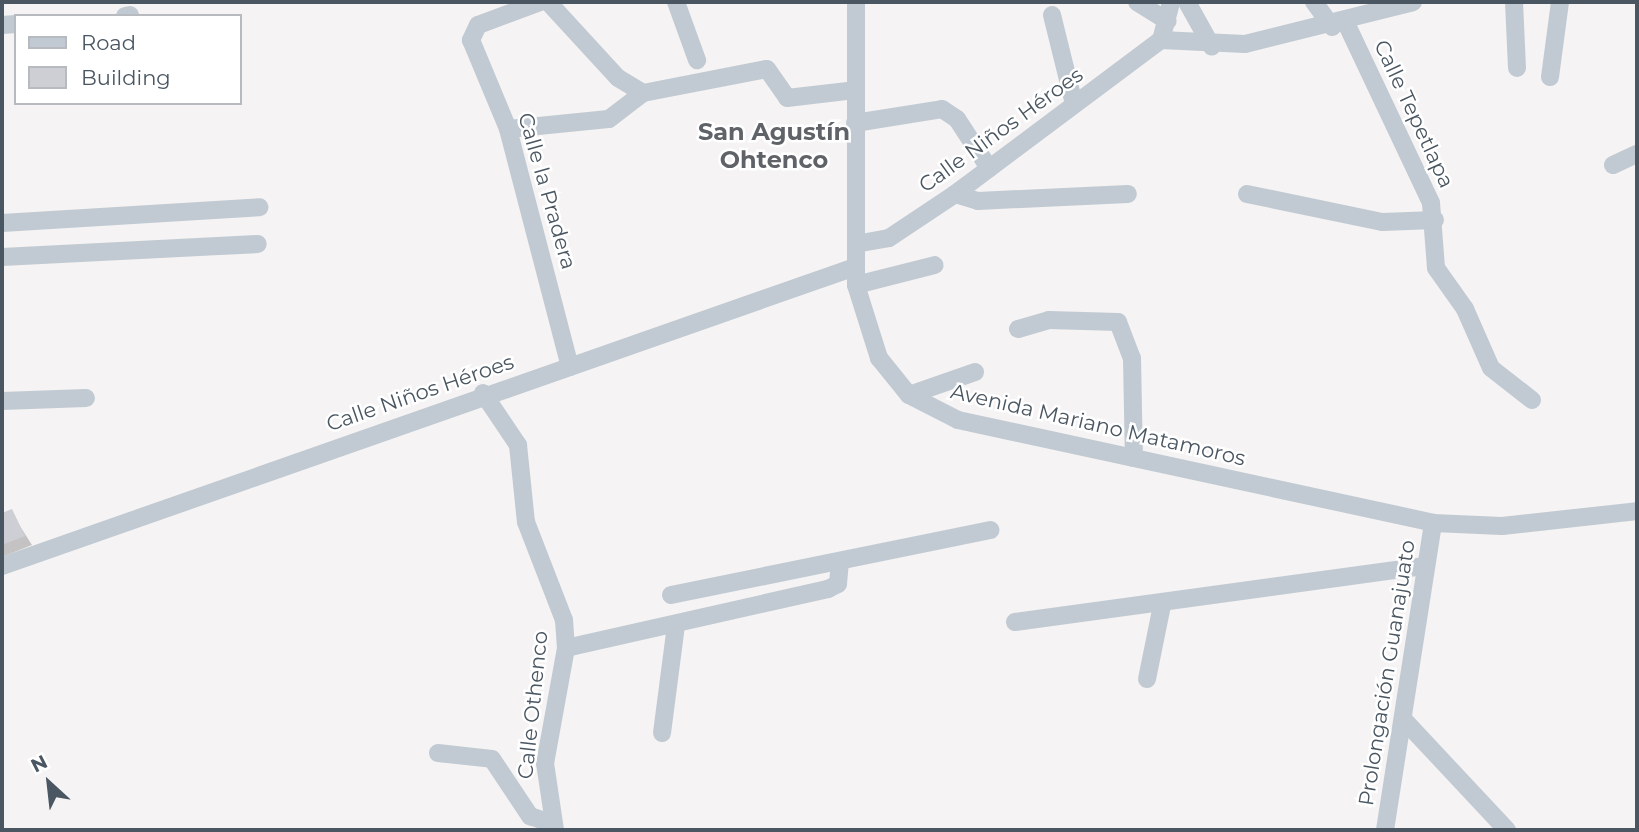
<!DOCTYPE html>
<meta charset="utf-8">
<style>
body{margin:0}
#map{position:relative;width:1639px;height:832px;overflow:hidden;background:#f5f3f3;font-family:Montserrat,sans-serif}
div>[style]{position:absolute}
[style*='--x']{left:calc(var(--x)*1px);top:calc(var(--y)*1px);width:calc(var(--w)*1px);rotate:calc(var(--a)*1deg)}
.shadow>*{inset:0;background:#0003}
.building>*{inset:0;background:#cdcfd5}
.minor>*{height:18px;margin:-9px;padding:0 9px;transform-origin:9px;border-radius:9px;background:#c1cad2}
span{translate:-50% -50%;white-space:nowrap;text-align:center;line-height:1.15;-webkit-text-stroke:5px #fff;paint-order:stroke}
.street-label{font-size:21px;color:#4a5661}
.quarter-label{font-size:24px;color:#5f6368;font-weight:700}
.frame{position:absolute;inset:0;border:4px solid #4a5661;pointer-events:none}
.legend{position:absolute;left:14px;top:14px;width:228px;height:91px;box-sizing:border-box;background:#fff;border:2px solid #b7bbc0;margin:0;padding:9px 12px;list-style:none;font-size:21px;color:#4a5661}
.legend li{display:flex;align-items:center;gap:14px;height:35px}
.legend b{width:35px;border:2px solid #b7bbc0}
.north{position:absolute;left:14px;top:748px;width:70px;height:70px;-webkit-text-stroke:5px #fff;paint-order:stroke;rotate:333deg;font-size:19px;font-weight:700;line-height:28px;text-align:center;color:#4a5661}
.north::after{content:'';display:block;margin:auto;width:24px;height:32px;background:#4a5661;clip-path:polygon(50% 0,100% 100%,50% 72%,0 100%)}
</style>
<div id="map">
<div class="shadow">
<div style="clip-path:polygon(11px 512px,32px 545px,2px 557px,2px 515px)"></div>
</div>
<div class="building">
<div style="clip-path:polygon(12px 509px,25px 536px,2px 545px,2px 513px)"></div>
</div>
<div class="minor">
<div style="--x:540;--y:2;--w:66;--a:159.6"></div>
<div style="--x:478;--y:25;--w:17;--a:115"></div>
<div style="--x:471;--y:40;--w:96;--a:67.4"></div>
<div style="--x:508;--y:129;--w:246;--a:75.4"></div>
<div style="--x:676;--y:2;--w:62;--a:70.1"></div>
<div style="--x:856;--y:2;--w:283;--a:90"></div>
<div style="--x:856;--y:285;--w:77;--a:72.5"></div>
<div style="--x:879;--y:358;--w:48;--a:51"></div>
<div style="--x:909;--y:395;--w:55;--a:27"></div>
<div style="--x:958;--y:420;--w:486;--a:12.2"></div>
<div style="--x:1433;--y:523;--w:69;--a:2.5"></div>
<div style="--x:1502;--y:526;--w:136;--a:-6.3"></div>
<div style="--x:1137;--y:2;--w:36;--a:32"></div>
<div style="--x:1187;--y:2;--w:51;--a:60.9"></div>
<div style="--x:1314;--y:2;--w:31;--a:54"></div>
<div style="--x:1514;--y:2;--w:66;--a:87.4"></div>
<div style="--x:1052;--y:15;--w:92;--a:76.1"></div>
<div style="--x:125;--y:16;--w:5;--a:-11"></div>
<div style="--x:1346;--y:23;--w:199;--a:64.7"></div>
<div style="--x:1431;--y:203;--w:65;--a:85.6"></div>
<div style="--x:1436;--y:268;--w:50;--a:54.7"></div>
<div style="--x:1465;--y:309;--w:64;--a:66.2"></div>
<div style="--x:1491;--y:368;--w:52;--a:38"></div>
<div style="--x:2;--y:25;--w:14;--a:-4"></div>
<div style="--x:1161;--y:40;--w:84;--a:2.7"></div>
<div style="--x:1245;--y:44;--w:173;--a:-14"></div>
<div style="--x:1161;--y:40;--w:39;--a:-75"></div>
<div style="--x:1550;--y:77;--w:76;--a:-82.4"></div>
<div style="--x:643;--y:93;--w:126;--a:-11"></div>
<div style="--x:767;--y:69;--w:35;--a:55"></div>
<div style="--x:787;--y:98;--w:68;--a:-6.7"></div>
<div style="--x:855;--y:123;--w:88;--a:-9.1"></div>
<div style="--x:942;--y:109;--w:18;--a:34"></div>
<div style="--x:957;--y:119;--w:59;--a:56.9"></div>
<div style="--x:508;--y:129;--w:101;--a:-5.7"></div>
<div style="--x:609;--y:119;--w:43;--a:-37.4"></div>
<div style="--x:643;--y:93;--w:29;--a:-149"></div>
<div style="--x:618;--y:78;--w:103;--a:-132.6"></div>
<div style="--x:1613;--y:165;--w:26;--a:-25"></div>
<div style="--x:955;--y:194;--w:24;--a:17"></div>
<div style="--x:978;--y:201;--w:150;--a:-2.7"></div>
<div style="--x:1247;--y:194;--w:138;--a:11.7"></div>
<div style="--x:1382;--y:222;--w:53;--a:-2.2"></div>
<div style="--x:2;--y:223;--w:258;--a:-3.5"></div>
<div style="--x:861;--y:243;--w:28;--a:-10"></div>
<div style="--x:889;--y:238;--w:79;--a:-33.7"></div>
<div style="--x:955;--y:194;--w:257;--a:-36.8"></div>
<div style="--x:2;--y:257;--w:256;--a:-2.9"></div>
<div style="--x:856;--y:285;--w:81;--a:-14.2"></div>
<div style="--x:1018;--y:329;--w:32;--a:-16"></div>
<div style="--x:1049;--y:320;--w:69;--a:1.7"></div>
<div style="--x:1118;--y:322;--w:39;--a:69"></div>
<div style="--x:1132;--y:358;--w:100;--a:88.9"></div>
<div style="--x:483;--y:393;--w:63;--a:56.1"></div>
<div style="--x:518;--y:445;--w:77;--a:84.1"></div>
<div style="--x:526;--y:522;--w:105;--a:68.8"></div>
<div style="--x:564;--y:620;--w:28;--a:86"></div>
<div style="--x:566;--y:648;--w:117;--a:100.3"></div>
<div style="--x:545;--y:763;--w:68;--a:81.5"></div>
<div style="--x:909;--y:395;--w:70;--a:-19.2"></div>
<div style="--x:2;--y:401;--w:84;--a:-2"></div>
<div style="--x:2;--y:566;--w:904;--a:-19.32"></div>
<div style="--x:671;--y:595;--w:326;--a:-11.5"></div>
<div style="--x:1015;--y:622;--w:414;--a:-7.8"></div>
<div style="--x:566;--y:648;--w:269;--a:-12.7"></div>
<div style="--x:828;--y:589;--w:11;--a:-27"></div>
<div style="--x:838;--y:584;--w:22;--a:-85"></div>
<div style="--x:1147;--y:679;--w:76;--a:-78.5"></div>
<div style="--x:1403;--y:719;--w:152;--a:46.9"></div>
<div style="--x:662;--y:733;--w:109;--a:-82.6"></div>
<div style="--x:438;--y:753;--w:54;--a:6.3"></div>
<div style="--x:492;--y:759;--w:69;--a:56.3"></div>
<div style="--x:530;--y:816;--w:24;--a:19"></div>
<div style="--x:1385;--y:830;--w:311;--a:-81.1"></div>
</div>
<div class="street-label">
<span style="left:1414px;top:114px;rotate:65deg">Calle Tepetlapa</span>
<span style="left:1001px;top:130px;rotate:-36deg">Calle Niños Héroes</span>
<span style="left:547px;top:191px;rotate:74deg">Calle la Pradera</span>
<span style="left:420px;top:393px;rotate:-19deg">Calle Niños Héroes</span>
<span style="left:1098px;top:425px;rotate:13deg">Avenida Mariano Matamoros</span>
<span style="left:1387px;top:673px;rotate:-81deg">Prolongación Guanajuato</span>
<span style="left:533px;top:705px;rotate:-84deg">Calle Othenco</span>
</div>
<div class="quarter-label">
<span style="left:774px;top:146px">San Agustín<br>Ohtenco</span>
</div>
<div class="frame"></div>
<ul class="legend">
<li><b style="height:9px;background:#c1cad2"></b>Road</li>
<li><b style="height:19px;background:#cdcfd5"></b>Building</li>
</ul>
<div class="north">N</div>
</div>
